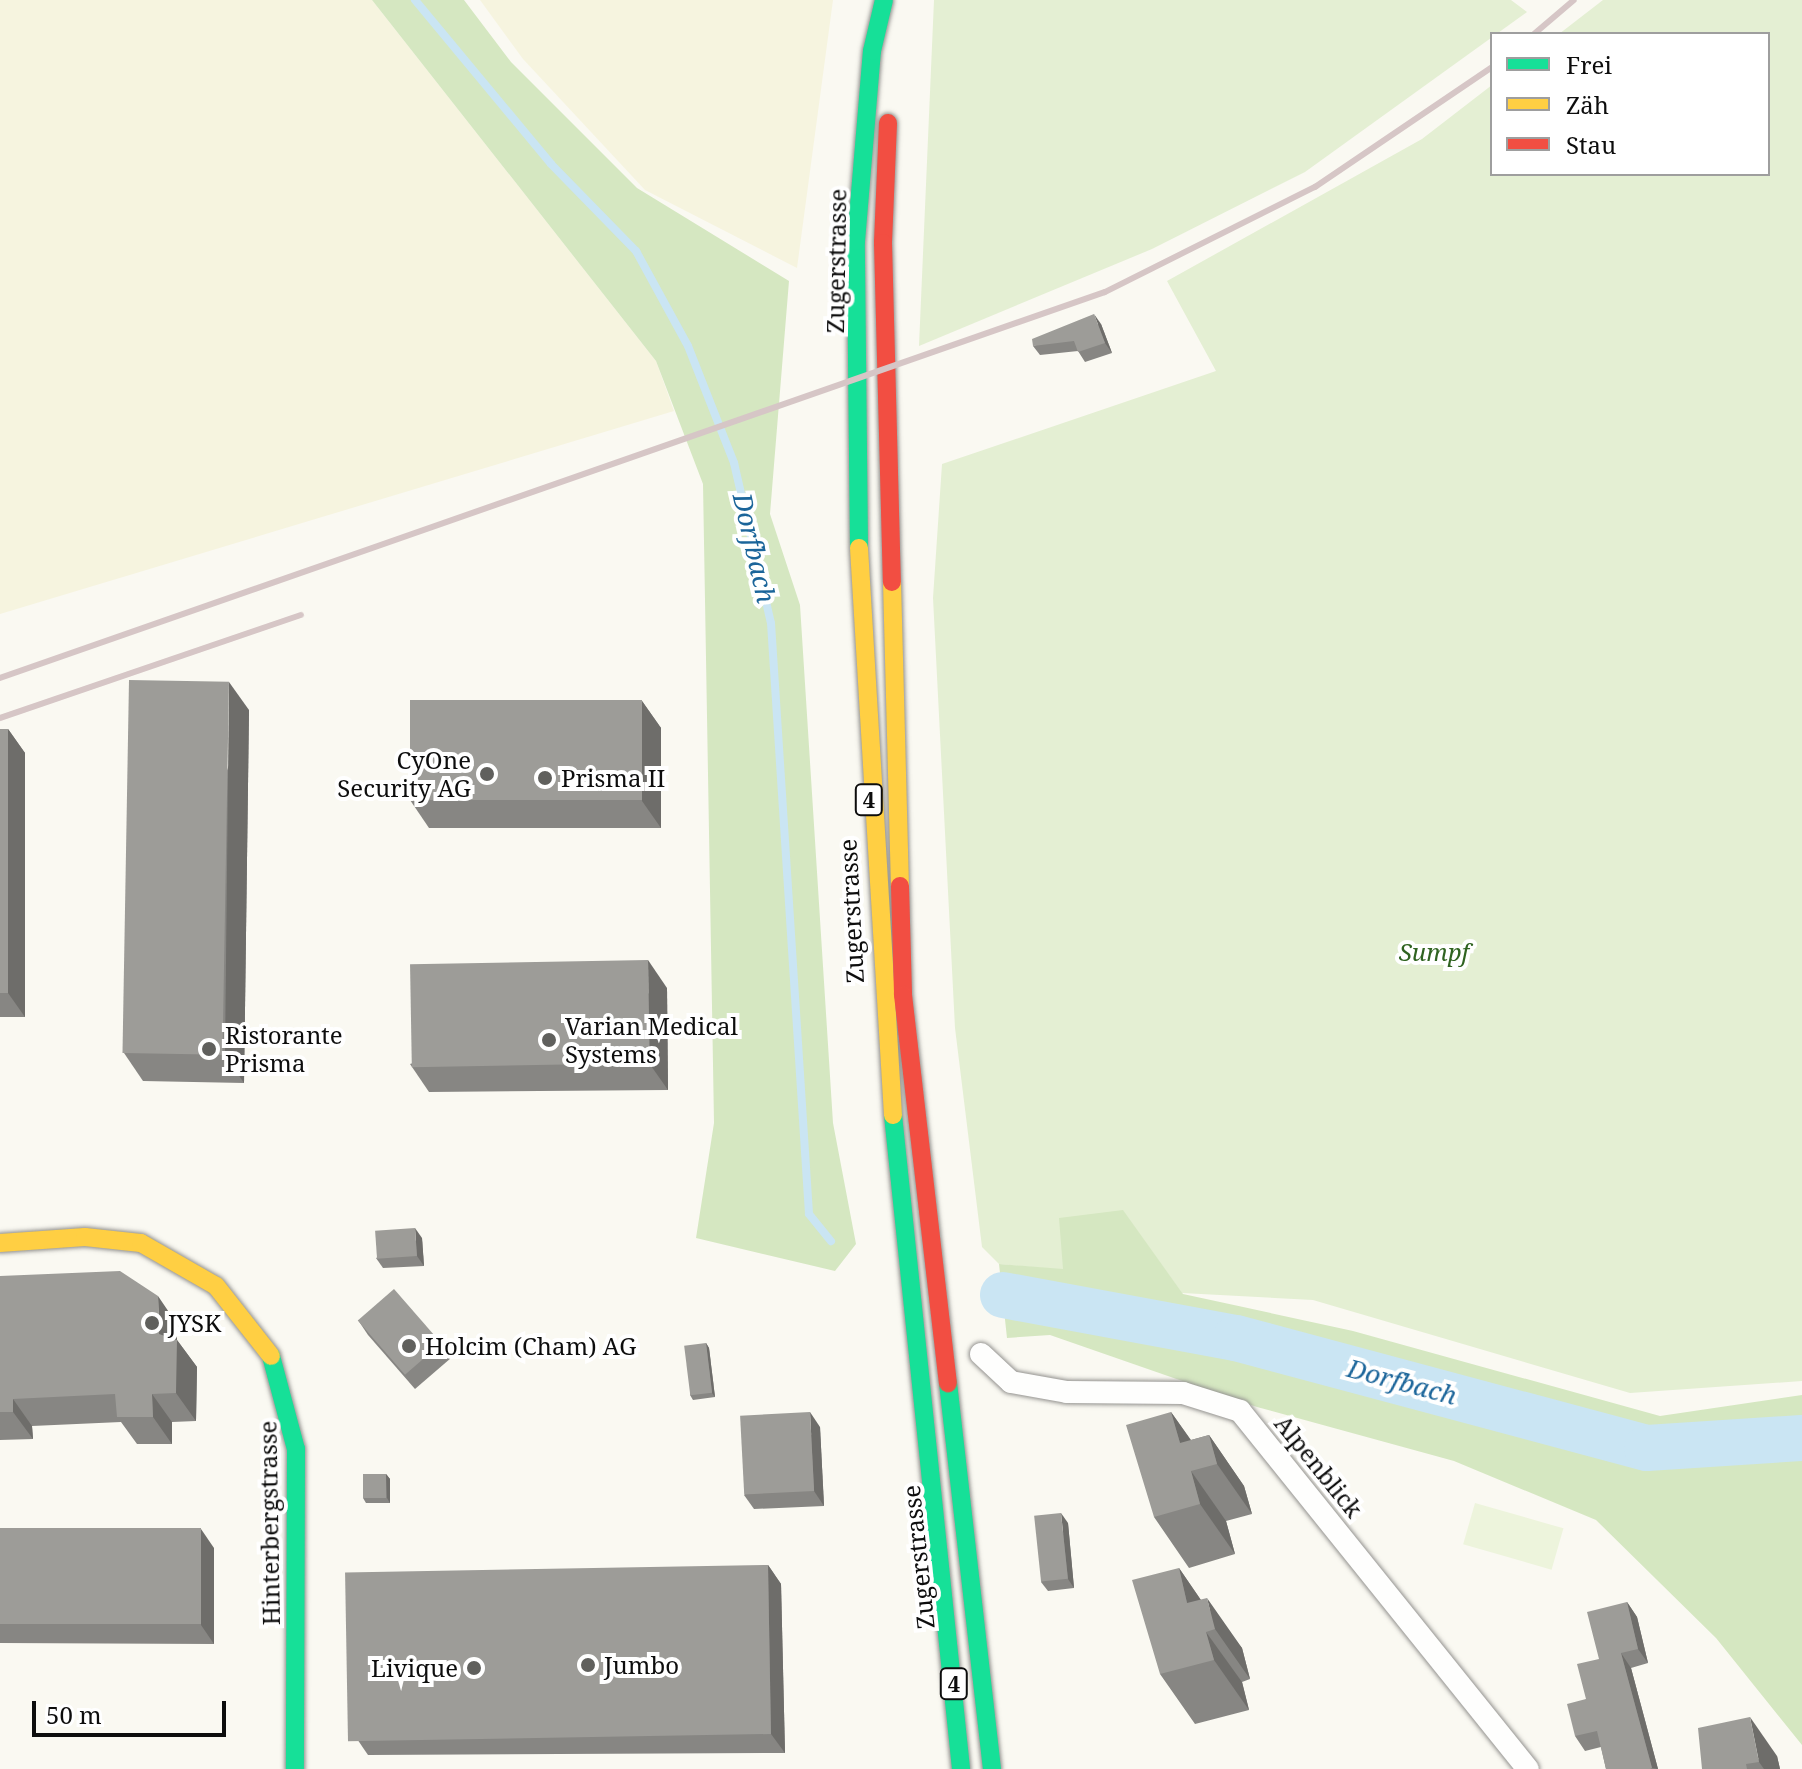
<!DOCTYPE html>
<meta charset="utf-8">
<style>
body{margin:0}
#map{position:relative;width:1802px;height:1769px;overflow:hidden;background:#faf9f2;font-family:"Noto Serif",serif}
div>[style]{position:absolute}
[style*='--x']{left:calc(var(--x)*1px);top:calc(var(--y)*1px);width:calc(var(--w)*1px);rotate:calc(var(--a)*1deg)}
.farmland>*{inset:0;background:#f6f4df}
.green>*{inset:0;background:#e4efd3}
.forest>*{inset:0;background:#d5e7c1}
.pitch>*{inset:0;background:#edf4dc;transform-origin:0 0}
.stream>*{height:8px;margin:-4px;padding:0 4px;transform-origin:4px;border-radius:4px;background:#cae5f3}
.river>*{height:46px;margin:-23px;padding:0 23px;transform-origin:23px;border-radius:23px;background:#cae5f3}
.roads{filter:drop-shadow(0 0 2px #949390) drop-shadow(0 0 2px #949390)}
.street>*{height:22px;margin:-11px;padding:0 11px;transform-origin:11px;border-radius:11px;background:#fefefd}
.fast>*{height:18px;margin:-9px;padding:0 9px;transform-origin:9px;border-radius:9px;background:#16e098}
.slow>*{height:18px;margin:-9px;padding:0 9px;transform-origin:9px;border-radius:9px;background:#ffcf43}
.jam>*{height:18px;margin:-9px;padding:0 9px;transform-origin:9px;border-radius:9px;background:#f24e42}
.rail>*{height:6px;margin:-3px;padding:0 3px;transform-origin:3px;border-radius:3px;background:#d6c6c6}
.wall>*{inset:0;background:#878683}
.shaded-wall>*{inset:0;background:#6e6d6a}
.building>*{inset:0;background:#9d9c98;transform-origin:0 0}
.dots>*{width:22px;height:22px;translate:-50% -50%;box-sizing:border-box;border:4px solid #fff;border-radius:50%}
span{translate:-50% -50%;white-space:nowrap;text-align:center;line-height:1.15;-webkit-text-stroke:8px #fff;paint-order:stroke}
.shield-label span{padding:2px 6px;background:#fff;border:2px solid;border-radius:6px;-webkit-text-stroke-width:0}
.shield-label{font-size:22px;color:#0d0d0d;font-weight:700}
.street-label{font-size:24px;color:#0d0d0d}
.poi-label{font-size:24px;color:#0d0d0d}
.right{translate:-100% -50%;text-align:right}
.left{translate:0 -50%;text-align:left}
.park-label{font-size:24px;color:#2f6320;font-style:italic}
.water-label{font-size:26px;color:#1b659a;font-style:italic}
.legend{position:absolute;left:1490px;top:32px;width:280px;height:144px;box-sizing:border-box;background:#fff;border:2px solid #9e9e9e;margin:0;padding:10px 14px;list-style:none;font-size:24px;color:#0d0d0d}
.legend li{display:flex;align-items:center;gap:16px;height:40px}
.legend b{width:40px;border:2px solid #9e9e9e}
.scale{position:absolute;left:32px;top:1701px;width:194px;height:36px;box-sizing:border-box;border:4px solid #0d0d0d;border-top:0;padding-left:10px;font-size:24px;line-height:28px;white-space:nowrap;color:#0d0d0d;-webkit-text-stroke:6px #fff;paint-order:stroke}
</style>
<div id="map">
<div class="farmland">
<div style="clip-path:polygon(0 0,372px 0,656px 361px,674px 411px,0 614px)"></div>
<div style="clip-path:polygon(480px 0,833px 0,797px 268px,645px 190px,523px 59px)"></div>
</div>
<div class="green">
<div style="clip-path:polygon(934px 0,1511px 0,1527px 12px,1305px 172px,1152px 249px,919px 346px)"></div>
<div style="clip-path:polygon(1603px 0,1802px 0,1802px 1381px,1630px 1393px,1313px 1300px,1182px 1293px,1123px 1211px,1063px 1270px,999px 1264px,982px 1247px,955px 1028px,933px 598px,942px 464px,1216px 371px,1167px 281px,1422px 139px,1492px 85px,1492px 174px,1768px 174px,1768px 34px,1559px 34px)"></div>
</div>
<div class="forest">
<div style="clip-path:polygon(372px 0,464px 0,511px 62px,637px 188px,789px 281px,770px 514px,800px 605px,833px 1123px,856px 1244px,835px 1271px,696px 1238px,714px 1123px,703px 484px,656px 361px)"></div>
<div style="clip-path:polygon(1123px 1210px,1183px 1294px,1353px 1331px,1660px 1416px,1802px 1395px,1802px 1745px,1716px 1638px,1596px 1520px,1454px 1461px,1257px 1407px,1050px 1335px,1007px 1338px,999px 1264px,1063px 1269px,1059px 1218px)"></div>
</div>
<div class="pitch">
<div style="left:1475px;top:1503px;width:92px;height:43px;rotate:16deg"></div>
</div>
<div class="stream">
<div style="--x:415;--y:0;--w:213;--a:50.3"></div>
<div style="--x:551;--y:164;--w:122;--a:45.7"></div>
<div style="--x:636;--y:251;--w:108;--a:61.3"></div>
<div style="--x:688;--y:346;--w:126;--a:68.5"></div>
<div style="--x:734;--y:463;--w:164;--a:77"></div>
<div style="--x:771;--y:623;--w:592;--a:86.32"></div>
<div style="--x:809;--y:1214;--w:35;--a:51"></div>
</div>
<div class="river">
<div style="--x:1003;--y:1295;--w:237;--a:10.5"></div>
<div style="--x:1236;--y:1338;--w:425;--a:15"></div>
<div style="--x:1647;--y:1448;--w:155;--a:-3.7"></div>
</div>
<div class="roads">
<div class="street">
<div style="--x:981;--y:1354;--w:41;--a:43"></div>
<div style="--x:1011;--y:1382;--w:57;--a:10.1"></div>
<div style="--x:1067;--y:1392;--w:116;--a:0.5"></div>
<div style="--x:1183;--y:1393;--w:60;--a:17.5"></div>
<div style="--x:1240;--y:1411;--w:459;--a:51.2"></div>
</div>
<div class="fast">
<div style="--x:859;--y:548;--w:307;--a:-90.6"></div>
<div style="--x:856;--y:241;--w:191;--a:-85.2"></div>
<div style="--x:872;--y:51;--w:52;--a:-76.8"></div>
<div style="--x:893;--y:1115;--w:658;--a:84.06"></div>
<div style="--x:271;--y:1356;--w:96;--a:75"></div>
<div style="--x:296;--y:1449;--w:320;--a:90.2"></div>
<div style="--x:948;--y:1383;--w:388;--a:83.5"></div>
</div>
<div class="slow">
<div style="--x:859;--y:548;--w:568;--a:86.57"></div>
<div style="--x:892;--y:582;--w:304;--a:88.5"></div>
<div style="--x:0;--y:1243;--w:85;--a:-4"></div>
<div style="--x:85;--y:1237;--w:56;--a:6.1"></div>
<div style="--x:141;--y:1243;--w:86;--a:29.8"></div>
<div style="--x:216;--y:1286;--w:89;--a:51.8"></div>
</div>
<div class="jam">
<div style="--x:888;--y:123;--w:120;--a:92.4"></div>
<div style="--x:883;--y:243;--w:339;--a:88.5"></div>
<div style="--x:900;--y:886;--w:109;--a:88.4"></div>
<div style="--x:903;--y:995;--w:391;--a:83.4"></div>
</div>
</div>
<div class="rail">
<div style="--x:1534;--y:34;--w:52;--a:-40.4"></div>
<div style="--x:0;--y:678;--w:1170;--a:-19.26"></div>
<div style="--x:1105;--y:292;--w:235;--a:-26.6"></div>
<div style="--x:1315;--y:187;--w:214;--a:-34.1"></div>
<div style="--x:0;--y:718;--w:318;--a:-18.9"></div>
</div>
<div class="wall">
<div style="clip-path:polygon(1101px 324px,1112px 353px,1085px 362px,1078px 351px,1040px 355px,1033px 346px)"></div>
<div style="clip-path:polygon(642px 701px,661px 728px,661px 828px,429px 828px,410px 800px)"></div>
<div style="clip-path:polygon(249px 710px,244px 1083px,143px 1081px,124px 1053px)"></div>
<div style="clip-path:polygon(8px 729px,25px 753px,25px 1017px,0 1017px,0 732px)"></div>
<div style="clip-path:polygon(667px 988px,668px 1090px,429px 1092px,410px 1064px)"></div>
<div style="clip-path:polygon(422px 1238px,424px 1266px,383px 1268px,376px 1258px)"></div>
<div style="clip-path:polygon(0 1276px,177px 1324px,177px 1340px,197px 1367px,196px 1421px,172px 1422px,172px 1444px,137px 1444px,121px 1422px,32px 1426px,33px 1439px,0 1440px)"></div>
<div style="clip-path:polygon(358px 1320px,441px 1344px,451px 1358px,415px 1389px,368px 1335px)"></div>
<div style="clip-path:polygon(706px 1343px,709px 1348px,715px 1397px,693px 1400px,690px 1395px)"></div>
<div style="clip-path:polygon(1171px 1412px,1191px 1440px,1209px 1435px,1244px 1486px,1252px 1514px,1226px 1521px,1235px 1554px,1189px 1568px,1154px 1517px)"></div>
<div style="clip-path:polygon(820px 1427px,824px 1506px,754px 1509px,744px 1495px)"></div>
<div style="clip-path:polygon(386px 1474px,390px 1479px,390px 1503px,366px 1503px,363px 1498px)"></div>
<div style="clip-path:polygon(1068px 1523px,1074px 1588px,1048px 1591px,1041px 1582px)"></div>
<div style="clip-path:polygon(0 1528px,214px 1548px,214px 1644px,0 1643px)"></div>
<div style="clip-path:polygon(768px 1565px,781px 1584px,785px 1753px,368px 1755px,355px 1736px)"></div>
<div style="clip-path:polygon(1179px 1568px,1201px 1600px,1242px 1648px,1250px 1679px,1242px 1682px,1249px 1710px,1195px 1724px,1160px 1674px)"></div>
<div style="clip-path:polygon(1627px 1602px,1637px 1617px,1648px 1663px,1631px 1668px,1658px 1769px,1606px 1769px,1601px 1747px,1585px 1751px,1575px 1736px,1586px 1699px)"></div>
<div style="clip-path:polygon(1777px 1756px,1780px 1769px,1702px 1769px)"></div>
</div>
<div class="shaded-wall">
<div style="clip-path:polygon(1094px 314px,1101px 324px,1112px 353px,1105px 343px)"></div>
<div style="clip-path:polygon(229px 682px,249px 710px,244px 1083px,225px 1055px)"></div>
<div style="clip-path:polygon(642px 701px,661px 728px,661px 828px,642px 801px)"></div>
<div style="clip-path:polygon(8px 729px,25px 753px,25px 1017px,8px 993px)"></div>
<div style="clip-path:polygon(648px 960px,667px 988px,668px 1090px,649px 1063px)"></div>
<div style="clip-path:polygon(415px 1228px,422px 1238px,424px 1266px,417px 1256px)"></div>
<div style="clip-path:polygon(158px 1296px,177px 1324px,177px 1340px,197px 1367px,196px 1421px,176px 1393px,159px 1334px)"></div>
<div style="clip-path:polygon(706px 1343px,709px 1348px,715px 1397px,712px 1393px)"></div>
<div style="clip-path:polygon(152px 1394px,172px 1422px,172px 1444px,153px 1417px)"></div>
<div style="clip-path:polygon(13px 1399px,32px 1426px,33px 1439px,13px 1412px)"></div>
<div style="clip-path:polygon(810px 1412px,820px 1427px,824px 1506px,814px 1491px)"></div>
<div style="clip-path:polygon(1171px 1412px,1206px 1462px,1180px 1443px)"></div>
<div style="clip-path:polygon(1209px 1435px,1244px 1486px,1252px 1514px,1217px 1464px)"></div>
<div style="clip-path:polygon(1191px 1471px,1226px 1521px,1235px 1554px,1200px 1504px)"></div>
<div style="clip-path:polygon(386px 1474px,390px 1479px,390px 1503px,387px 1498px)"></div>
<div style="clip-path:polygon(1061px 1513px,1068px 1523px,1074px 1588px,1068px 1579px)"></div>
<div style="clip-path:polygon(201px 1529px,214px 1548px,214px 1644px,201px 1625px)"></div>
<div style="clip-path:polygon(768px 1565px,781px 1584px,785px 1753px,771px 1734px)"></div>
<div style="clip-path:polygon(1179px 1568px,1211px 1615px,1207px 1598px,1242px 1648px,1250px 1679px,1215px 1629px,1187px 1603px)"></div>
<div style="clip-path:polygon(1627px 1602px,1637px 1617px,1648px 1663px,1638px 1649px)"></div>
<div style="clip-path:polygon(1206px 1632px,1242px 1682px,1249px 1710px,1214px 1660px)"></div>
<div style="clip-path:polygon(1621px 1653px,1631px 1668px,1658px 1769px,1652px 1768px)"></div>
<div style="clip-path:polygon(1750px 1717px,1777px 1756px,1780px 1769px,1764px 1769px,1759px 1762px)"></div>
</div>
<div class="building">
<div style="clip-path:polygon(1094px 314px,1105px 343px,1078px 352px,1074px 341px,1033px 346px,1032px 339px)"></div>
<div style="left:129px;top:680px;width:100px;height:373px;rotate:1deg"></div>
<div style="left:410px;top:700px;width:232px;height:100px"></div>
<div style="left:8px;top:729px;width:264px;height:9px;rotate:90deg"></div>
<div style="left:648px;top:960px;width:103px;height:238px;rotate:89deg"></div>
<div style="left:415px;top:1228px;width:28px;height:40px;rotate:86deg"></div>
<div style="clip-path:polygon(120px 1271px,158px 1296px,159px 1334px,177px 1340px,176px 1393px,152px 1394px,153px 1417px,117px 1417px,115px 1394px,13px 1399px,13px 1412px,0 1412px,0 1276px)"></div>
<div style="left:394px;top:1289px;width:72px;height:48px;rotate:49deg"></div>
<div style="left:706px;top:1343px;width:50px;height:22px;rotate:83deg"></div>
<div style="left:810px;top:1412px;width:79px;height:70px;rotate:87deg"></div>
<div style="clip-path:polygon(1171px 1412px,1180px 1443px,1209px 1435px,1217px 1464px,1191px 1471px,1200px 1504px,1154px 1517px,1126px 1425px)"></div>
<div style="left:363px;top:1474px;width:23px;height:24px"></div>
<div style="left:1061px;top:1513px;width:66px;height:27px;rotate:84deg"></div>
<div style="left:0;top:1528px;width:201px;height:96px"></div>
<div style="left:768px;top:1565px;width:169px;height:423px;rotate:89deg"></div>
<div style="clip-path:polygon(1179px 1568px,1187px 1603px,1207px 1598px,1215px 1629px,1206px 1632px,1214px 1660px,1160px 1674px,1132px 1580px)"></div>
<div style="clip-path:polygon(1627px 1602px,1638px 1649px,1621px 1653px,1652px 1768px,1650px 1769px,1606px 1769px,1597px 1731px,1575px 1736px,1567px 1704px,1586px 1699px,1577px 1664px,1599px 1659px,1587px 1612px)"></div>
<div style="clip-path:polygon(1750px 1717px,1759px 1762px,1746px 1764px,1747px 1769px,1702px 1769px,1698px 1728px)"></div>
</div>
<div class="dots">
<div style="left:487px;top:774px;background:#60605d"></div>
<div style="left:545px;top:778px;background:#60605d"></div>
<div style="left:549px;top:1040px;background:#60605d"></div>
<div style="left:209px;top:1049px;background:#60605d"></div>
<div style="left:152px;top:1323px;background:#60605d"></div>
<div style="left:409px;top:1346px;background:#60605d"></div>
<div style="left:588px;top:1665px;background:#60605d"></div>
<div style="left:474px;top:1668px;background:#60605d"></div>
</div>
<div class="shield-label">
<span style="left:869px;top:800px">4</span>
<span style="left:954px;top:1684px">4</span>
</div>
<div class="street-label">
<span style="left:836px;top:261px;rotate:-89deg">Zugerstrasse</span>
<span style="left:851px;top:911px;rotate:-93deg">Zugerstrasse</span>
<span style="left:1319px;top:1466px;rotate:51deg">Alpenblick</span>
<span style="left:269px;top:1523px;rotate:-91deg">Hinterbergstrasse</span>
<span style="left:918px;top:1557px;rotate:-96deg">Zugerstrasse</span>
</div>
<div class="poi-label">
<span class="right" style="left:471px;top:774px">CyOne<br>Security AG</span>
<span class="left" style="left:561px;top:778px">Prisma II</span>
<span class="left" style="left:565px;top:1040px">Varian Medical<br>Systems</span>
<span class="left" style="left:225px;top:1049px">Ristorante<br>Prisma</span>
<span class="left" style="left:168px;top:1323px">JYSK</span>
<span class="left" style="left:425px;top:1346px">Holcim (Cham) AG</span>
<span class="left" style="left:604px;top:1665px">Jumbo</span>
<span class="right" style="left:458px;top:1668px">Livique</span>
</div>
<div class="park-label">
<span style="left:1434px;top:952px">Sumpf</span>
</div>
<div class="water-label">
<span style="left:754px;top:548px;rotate:77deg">Dorfbach</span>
<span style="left:1402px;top:1382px;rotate:15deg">Dorfbach</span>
</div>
<ul class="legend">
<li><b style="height:10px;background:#16e098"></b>Frei</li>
<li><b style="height:10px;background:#ffcf43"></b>Zäh</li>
<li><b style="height:10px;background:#f24e42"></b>Stau</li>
</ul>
<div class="scale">50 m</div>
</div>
